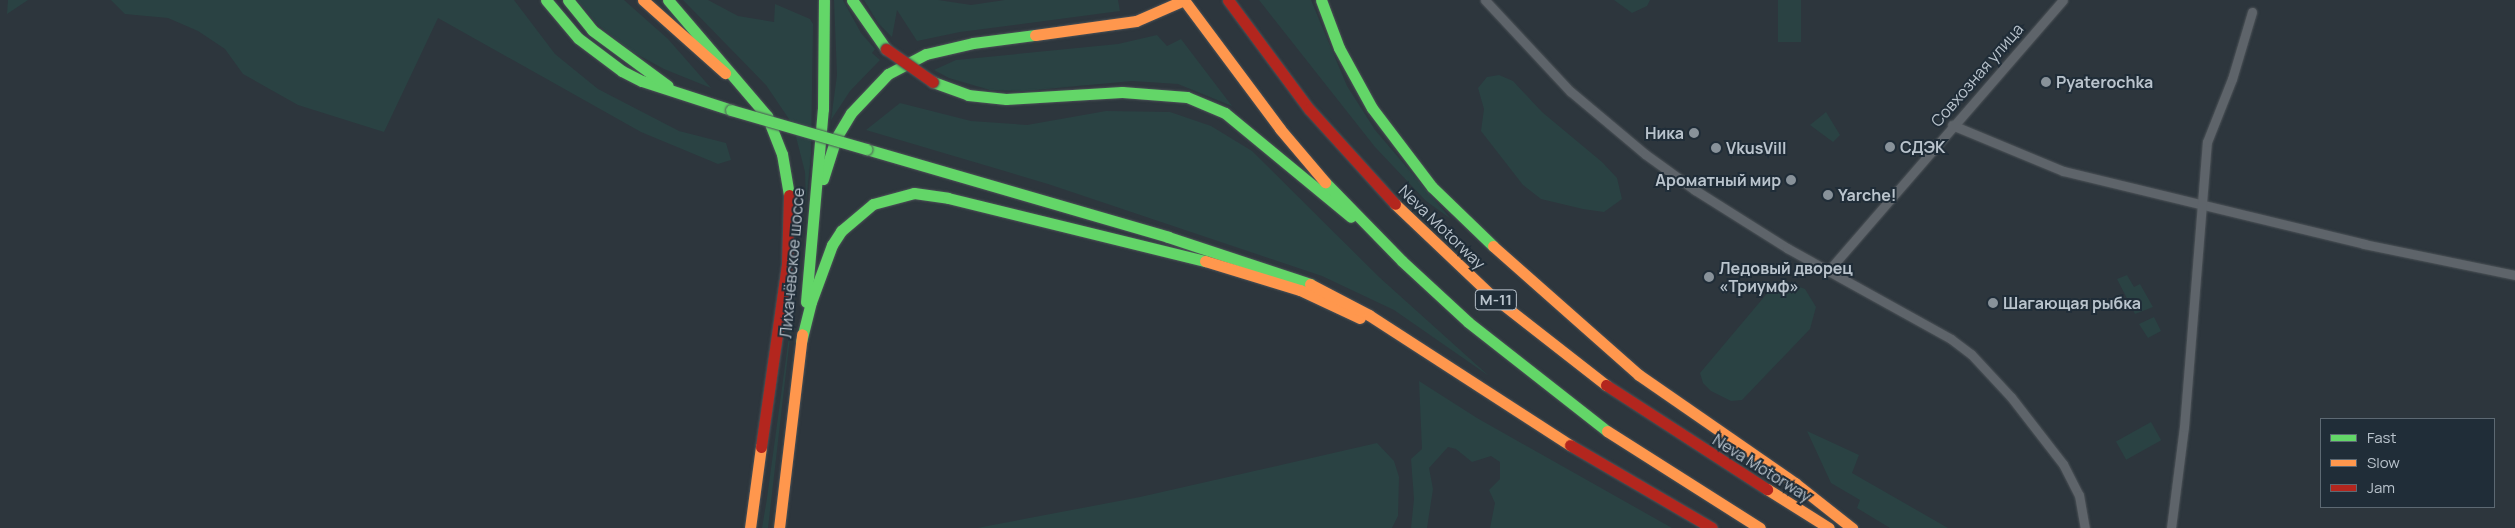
<!DOCTYPE html>
<meta charset="utf-8">
<style>
body{margin:0}
#map{position:relative;width:2515px;height:528px;overflow:hidden;background:#2d363d;font-family:Manrope,sans-serif}
div>[style]{position:absolute}
[style*='--x']{left:calc(var(--x)*1px);top:calc(var(--y)*1px);width:calc(var(--w)*1px);rotate:calc(var(--a)*1deg)}
.green>*{inset:0;background:#2a4243;transform-origin:0 0}
.roads{filter:drop-shadow(0 0 1px #4c5257) drop-shadow(0 0 1px #4c5257)}
.street>*{height:9px;margin:-4.5px;padding:0 4.5px;transform-origin:4.5px;border-radius:4.5px;background:#5e646a}
.fast>*{height:11px;margin:-5.5px;padding:0 5.5px;transform-origin:5.5px;border-radius:5.5px;background:#63d668}
.slow>*{height:11px;margin:-5.5px;padding:0 5.5px;transform-origin:5.5px;border-radius:5.5px;background:#ff974d}
.jam>*{height:11px;margin:-5.5px;padding:0 5.5px;transform-origin:5.5px;border-radius:5.5px;background:#b3261e}
.bridges{filter:drop-shadow(0 0 1px #4c5257) drop-shadow(0 0 1px #4c5257)}
.fast-bridge>*{height:11px;margin:-5.5px;padding:0 5.5px;transform-origin:5.5px;border-radius:5.5px;background:#63d668}
.jam-bridge>*{height:11px;margin:-5.5px;padding:0 5.5px;transform-origin:5.5px;border-radius:5.5px;background:#b3261e}
.dots>*{width:14px;height:14px;translate:-50% -50%;box-sizing:border-box;border:2px solid #202d38;border-radius:50%}
span{translate:-50% -50%;white-space:nowrap;text-align:center;line-height:1.15;-webkit-text-stroke:4px #202d38;paint-order:stroke}
.shield-label span{padding:1px 4px;background:#202d38;border:1px solid;border-radius:4px;-webkit-text-stroke-width:0}
.shield-label{font-size:15px;color:#b9c3cc;font-weight:700}
.street-label{font-size:16px;color:#b9c3cc}
.poi-label{font-size:16px;color:#b9c3cc;font-weight:700}
.left{translate:0 -50%;text-align:left}
.right{translate:-100% -50%;text-align:right}
.legend{position:absolute;left:2320px;top:418px;width:175px;height:90px;box-sizing:border-box;background:#202d38;border:1px solid #5d6973;margin:0;padding:6px 9px;list-style:none;font-size:15px;color:#b9c3cc}
.legend li{display:flex;align-items:center;gap:10px;height:25px}
.legend b{width:25px;border:1px solid #5d6973}
</style>
<div id="map">
<div class="green">
<div style="clip-path:polygon(8px 0,28px 0,7px 14px)"></div>
<div style="clip-path:polygon(111px 0,514px 0,555px 54px,598px 89px,679px 131px,726px 143px,731px 160px,718px 164px,641px 132px,438px 18px,384px 132px,298px 105px,243px 74px,225px 49px,198px 31px,168px 18px,125px 14px)"></div>
<div style="clip-path:polygon(577px 0,624px 0,668px 39px,711px 88px,664px 69px,629px 50px,597px 24px)"></div>
<div style="clip-path:polygon(683px 0,708px 0,738px 16px,774px 22px,775px 4px,810px 19px,813px 24px,811px 154px,806px 204px,805px 172px,793px 125px,766px 85px)"></div>
<div style="clip-path:polygon(834px 0,843px 0,861px 33px,875px 49px,872px 53px,880px 60px,850px 91px,831px 120px,837px 75px)"></div>
<div style="clip-path:polygon(864px 0,938px 0,971px 5px,1005px 0,1118px 0,1120px 11px,960px 32px,917px 41px,897px 10px,892px 37px,878px 23px)"></div>
<div style="clip-path:polygon(1259px 0,1311px 0,1347px 86px,1375px 130px,1451px 219px,1426px 201px,1375px 147px)"></div>
<div style="clip-path:polygon(1614px 0,1650px 0,1647px 6px,1632px 13px)"></div>
<div style="left:1778px;top:0;width:23px;height:42px"></div>
<div style="clip-path:polygon(1157px 35px,1167px 46px,1181px 39px,1232px 106px,1178px 84px,1132px 81px,1024px 91px,990px 90px,949px 78px,934px 70px,956px 60px,1118px 44px)"></div>
<div style="clip-path:polygon(1499px 75px,1513px 81px,1542px 112px,1602px 162px,1617px 178px,1622px 199px,1604px 212px,1583px 209px,1541px 199px,1523px 185px,1481px 131px,1484px 109px,1478px 88px,1487px 77px)"></div>
<div style="clip-path:polygon(900px 103px,971px 121px,1027px 125px,1106px 111px,1170px 112px,1211px 126px,1252px 151px,1379px 277px,1489px 376px,1394px 310px,1322px 276px,1048px 184px,866px 130px)"></div>
<div style="clip-path:polygon(1826px 112px,1840px 135px,1833px 142px,1810px 125px)"></div>
<div style="clip-path:polygon(2127px 275px,2134px 287px,2140px 284px,2153px 307px,2135px 314px,2117px 279px)"></div>
<div style="clip-path:polygon(797px 277px,768px 528px,762px 528px,767px 498px)"></div>
<div style="clip-path:polygon(1789px 283px,1805px 289px,1816px 307px,1810px 329px,1742px 400px,1731px 401px,1711px 391px,1703px 383px,1700px 373px,1775px 284px)"></div>
<div style="clip-path:polygon(2154px 317px,2161px 331px,2148px 338px,2139px 324px)"></div>
<div style="clip-path:polygon(1419px 381px,1477px 418px,1672px 528px,1490px 528px,1495px 503px,1489px 490px,1500px 479px,1500px 462px,1491px 456px,1472px 462px,1456px 449px,1448px 447px,1429px 468px,1433px 489px,1427px 528px,1411px 528px,1414px 499px,1411px 459px,1422px 449px)"></div>
<div style="left:2151px;top:422px;width:21px;height:40px;rotate:61deg"></div>
<div style="clip-path:polygon(1807px 431px,1859px 455px,1852px 473px,1948px 528px,1890px 528px,1857px 508px,1860px 500px,1831px 483px)"></div>
<div style="clip-path:polygon(1377px 443px,1394px 461px,1399px 477px,1398px 516px,1392px 528px,977px 528px,1140px 497px)"></div>
</div>
<div class="roads">
<div class="street">
<div style="--x:1485;--y:0;--w:125;--a:47"></div>
<div style="--x:1570;--y:91;--w:98;--a:40"></div>
<div style="--x:1645;--y:154;--w:62;--a:35.8"></div>
<div style="--x:1695;--y:190;--w:109;--a:32.2"></div>
<div style="--x:1787;--y:248;--w:188;--a:29"></div>
<div style="--x:1951;--y:339;--w:25;--a:37"></div>
<div style="--x:1971;--y:354;--w:59;--a:47.1"></div>
<div style="--x:2011;--y:397;--w:85;--a:52.2"></div>
<div style="--x:2063;--y:464;--w:35;--a:63"></div>
<div style="--x:2079;--y:495;--w:34;--a:80"></div>
<div style="--x:1952;--y:125;--w:120;--a:22.5"></div>
<div style="--x:2063;--y:171;--w:310;--a:13.6"></div>
<div style="--x:2364;--y:244;--w:154;--a:11.6"></div>
<div style="--x:1829;--y:270;--w:357;--a:-49.1"></div>
<div style="--x:2171;--y:528;--w:102;--a:-82.7"></div>
<div style="--x:2184;--y:427;--w:286;--a:-85.4"></div>
<div style="--x:2207;--y:142;--w:68;--a:-68.4"></div>
<div style="--x:2232;--y:79;--w:70;--a:-73.4"></div>
</div>
<div class="fast">
<div style="--x:546;--y:0;--w:50;--a:49.9"></div>
<div style="--x:578;--y:38;--w:55;--a:36.9"></div>
<div style="--x:622;--y:71;--w:22;--a:27"></div>
<div style="--x:642;--y:81;--w:94;--a:18"></div>
<div style="--x:568;--y:0;--w:38;--a:51"></div>
<div style="--x:592;--y:30;--w:94;--a:36.4"></div>
<div style="--x:668;--y:0;--w:153;--a:49.5"></div>
<div style="--x:767;--y:116;--w:41;--a:68.5"></div>
<div style="--x:782;--y:154;--w:42;--a:80.3"></div>
<div style="--x:852;--y:0;--w:60;--a:55.2"></div>
<div style="--x:1321;--y:0;--w:51;--a:69.4"></div>
<div style="--x:1339;--y:48;--w:68;--a:61.2"></div>
<div style="--x:1372;--y:108;--w:99;--a:52.8"></div>
<div style="--x:1432;--y:187;--w:85;--a:44"></div>
<div style="--x:933;--y:82;--w:37;--a:20"></div>
<div style="--x:968;--y:95;--w:38;--a:6"></div>
<div style="--x:1006;--y:99;--w:116;--a:-3.5"></div>
<div style="--x:1122;--y:92;--w:65;--a:4.4"></div>
<div style="--x:1187;--y:97;--w:41;--a:22.8"></div>
<div style="--x:1225;--y:113;--w:163;--a:39.5"></div>
<div style="--x:866;--y:149;--w:315;--a:16.2"></div>
<div style="--x:1168;--y:237;--w:150;--a:18.3"></div>
<div style="--x:823;--y:179;--w:43;--a:-72.4"></div>
<div style="--x:836;--y:138;--w:29;--a:-59"></div>
<div style="--x:851;--y:113;--w:54;--a:-46.5"></div>
<div style="--x:888;--y:74;--w:43;--a:-27.8"></div>
<div style="--x:926;--y:54;--w:48;--a:-13.2"></div>
<div style="--x:973;--y:43;--w:63;--a:-7.4"></div>
<div style="--x:1325;--y:182;--w:110;--a:45.7"></div>
<div style="--x:1402;--y:261;--w:90;--a:42.7"></div>
<div style="--x:1468;--y:322;--w:177;--a:38.1"></div>
<div style="--x:806;--y:302;--w:194;--a:-85"></div>
<div style="--x:823;--y:109;--w:109;--a:-89.5"></div>
<div style="--x:801;--y:342;--w:41;--a:-76"></div>
<div style="--x:811;--y:302;--w:61;--a:-69.8"></div>
<div style="--x:832;--y:245;--w:17;--a:-57"></div>
<div style="--x:841;--y:231;--w:42;--a:-40.2"></div>
<div style="--x:873;--y:204;--w:42;--a:-15"></div>
<div style="--x:914;--y:193;--w:34;--a:8"></div>
<div style="--x:948;--y:198;--w:265;--a:13.8"></div>
</div>
<div class="slow">
<div style="--x:643;--y:0;--w:110;--a:41.7"></div>
<div style="--x:1184;--y:0;--w:161;--a:53.3"></div>
<div style="--x:1280;--y:129;--w:70;--a:49.7"></div>
<div style="--x:1035;--y:35;--w:102;--a:-7.9"></div>
<div style="--x:1136;--y:21;--w:52;--a:-23.6"></div>
<div style="--x:1395;--y:204;--w:134;--a:43.5"></div>
<div style="--x:1492;--y:296;--w:145;--a:38"></div>
<div style="--x:1493;--y:246;--w:195;--a:41.5"></div>
<div style="--x:1639;--y:375;--w:190;--a:34.7"></div>
<div style="--x:1795;--y:483;--w:73;--a:38.3"></div>
<div style="--x:1205;--y:261;--w:99;--a:17"></div>
<div style="--x:1300;--y:290;--w:66;--a:25"></div>
<div style="--x:1310;--y:284;--w:67;--a:27.7"></div>
<div style="--x:1369;--y:315;--w:239;--a:32.9"></div>
<div style="--x:1607;--y:431;--w:181;--a:32.4"></div>
<div style="--x:1767;--y:489;--w:73;--a:32.2"></div>
<div style="--x:750;--y:528;--w:82;--a:-82.3"></div>
<div style="--x:779;--y:528;--w:195;--a:-83.2"></div>
</div>
<div class="jam">
<div style="--x:1228;--y:0;--w:136;--a:53.4"></div>
<div style="--x:1309;--y:109;--w:128;--a:47.8"></div>
<div style="--x:1606;--y:385;--w:192;--a:32.9"></div>
<div style="--x:1570;--y:445;--w:164;--a:30.3"></div>
<div style="--x:761;--y:447;--w:185;--a:-81.9"></div>
<div style="--x:787;--y:264;--w:69;--a:-88.3"></div>
</div>
</div>
<div class="bridges">
<div class="fast-bridge">
<div style="--x:731;--y:110;--w:141;--a:16.1"></div>
</div>
<div class="jam-bridge">
<div style="--x:886;--y:49;--w:57;--a:35.1"></div>
</div>
</div>
<div class="dots">
<div style="left:2046px;top:82px;background:#88929a"></div>
<div style="left:1694px;top:133px;background:#88929a"></div>
<div style="left:1890px;top:147px;background:#88929a"></div>
<div style="left:1716px;top:148px;background:#88929a"></div>
<div style="left:1791px;top:180px;background:#88929a"></div>
<div style="left:1828px;top:195px;background:#88929a"></div>
<div style="left:1709px;top:277px;background:#88929a"></div>
<div style="left:1993px;top:303px;background:#88929a"></div>
</div>
<div class="shield-label">
<span style="left:1496px;top:300px">М-11</span>
</div>
<div class="street-label">
<span style="left:1977px;top:75px;rotate:-49deg">Совхозная улица</span>
<span style="left:1442px;top:227px;rotate:44deg">Neva Motorway</span>
<span style="left:792px;top:263px;rotate:-85deg">Лихачёвское шоссе</span>
<span style="left:1762px;top:468px;rotate:32deg">Neva Motorway</span>
</div>
<div class="poi-label">
<span class="left" style="left:2056px;top:82px">Pyaterochka</span>
<span class="right" style="left:1684px;top:133px">Ника</span>
<span class="left" style="left:1900px;top:147px">СДЭК</span>
<span class="left" style="left:1726px;top:148px">VkusVill</span>
<span class="right" style="left:1781px;top:180px">Ароматный мир</span>
<span class="left" style="left:1838px;top:195px">Yarche!</span>
<span class="left" style="left:1719px;top:277px">Ледовый дворец<br>«Триумф»</span>
<span class="left" style="left:2003px;top:303px">Шагающая рыбка</span>
</div>
<ul class="legend">
<li><b style="height:6px;background:#63d668"></b>Fast</li>
<li><b style="height:6px;background:#ff974d"></b>Slow</li>
<li><b style="height:6px;background:#b3261e"></b>Jam</li>
</ul>
</div>
